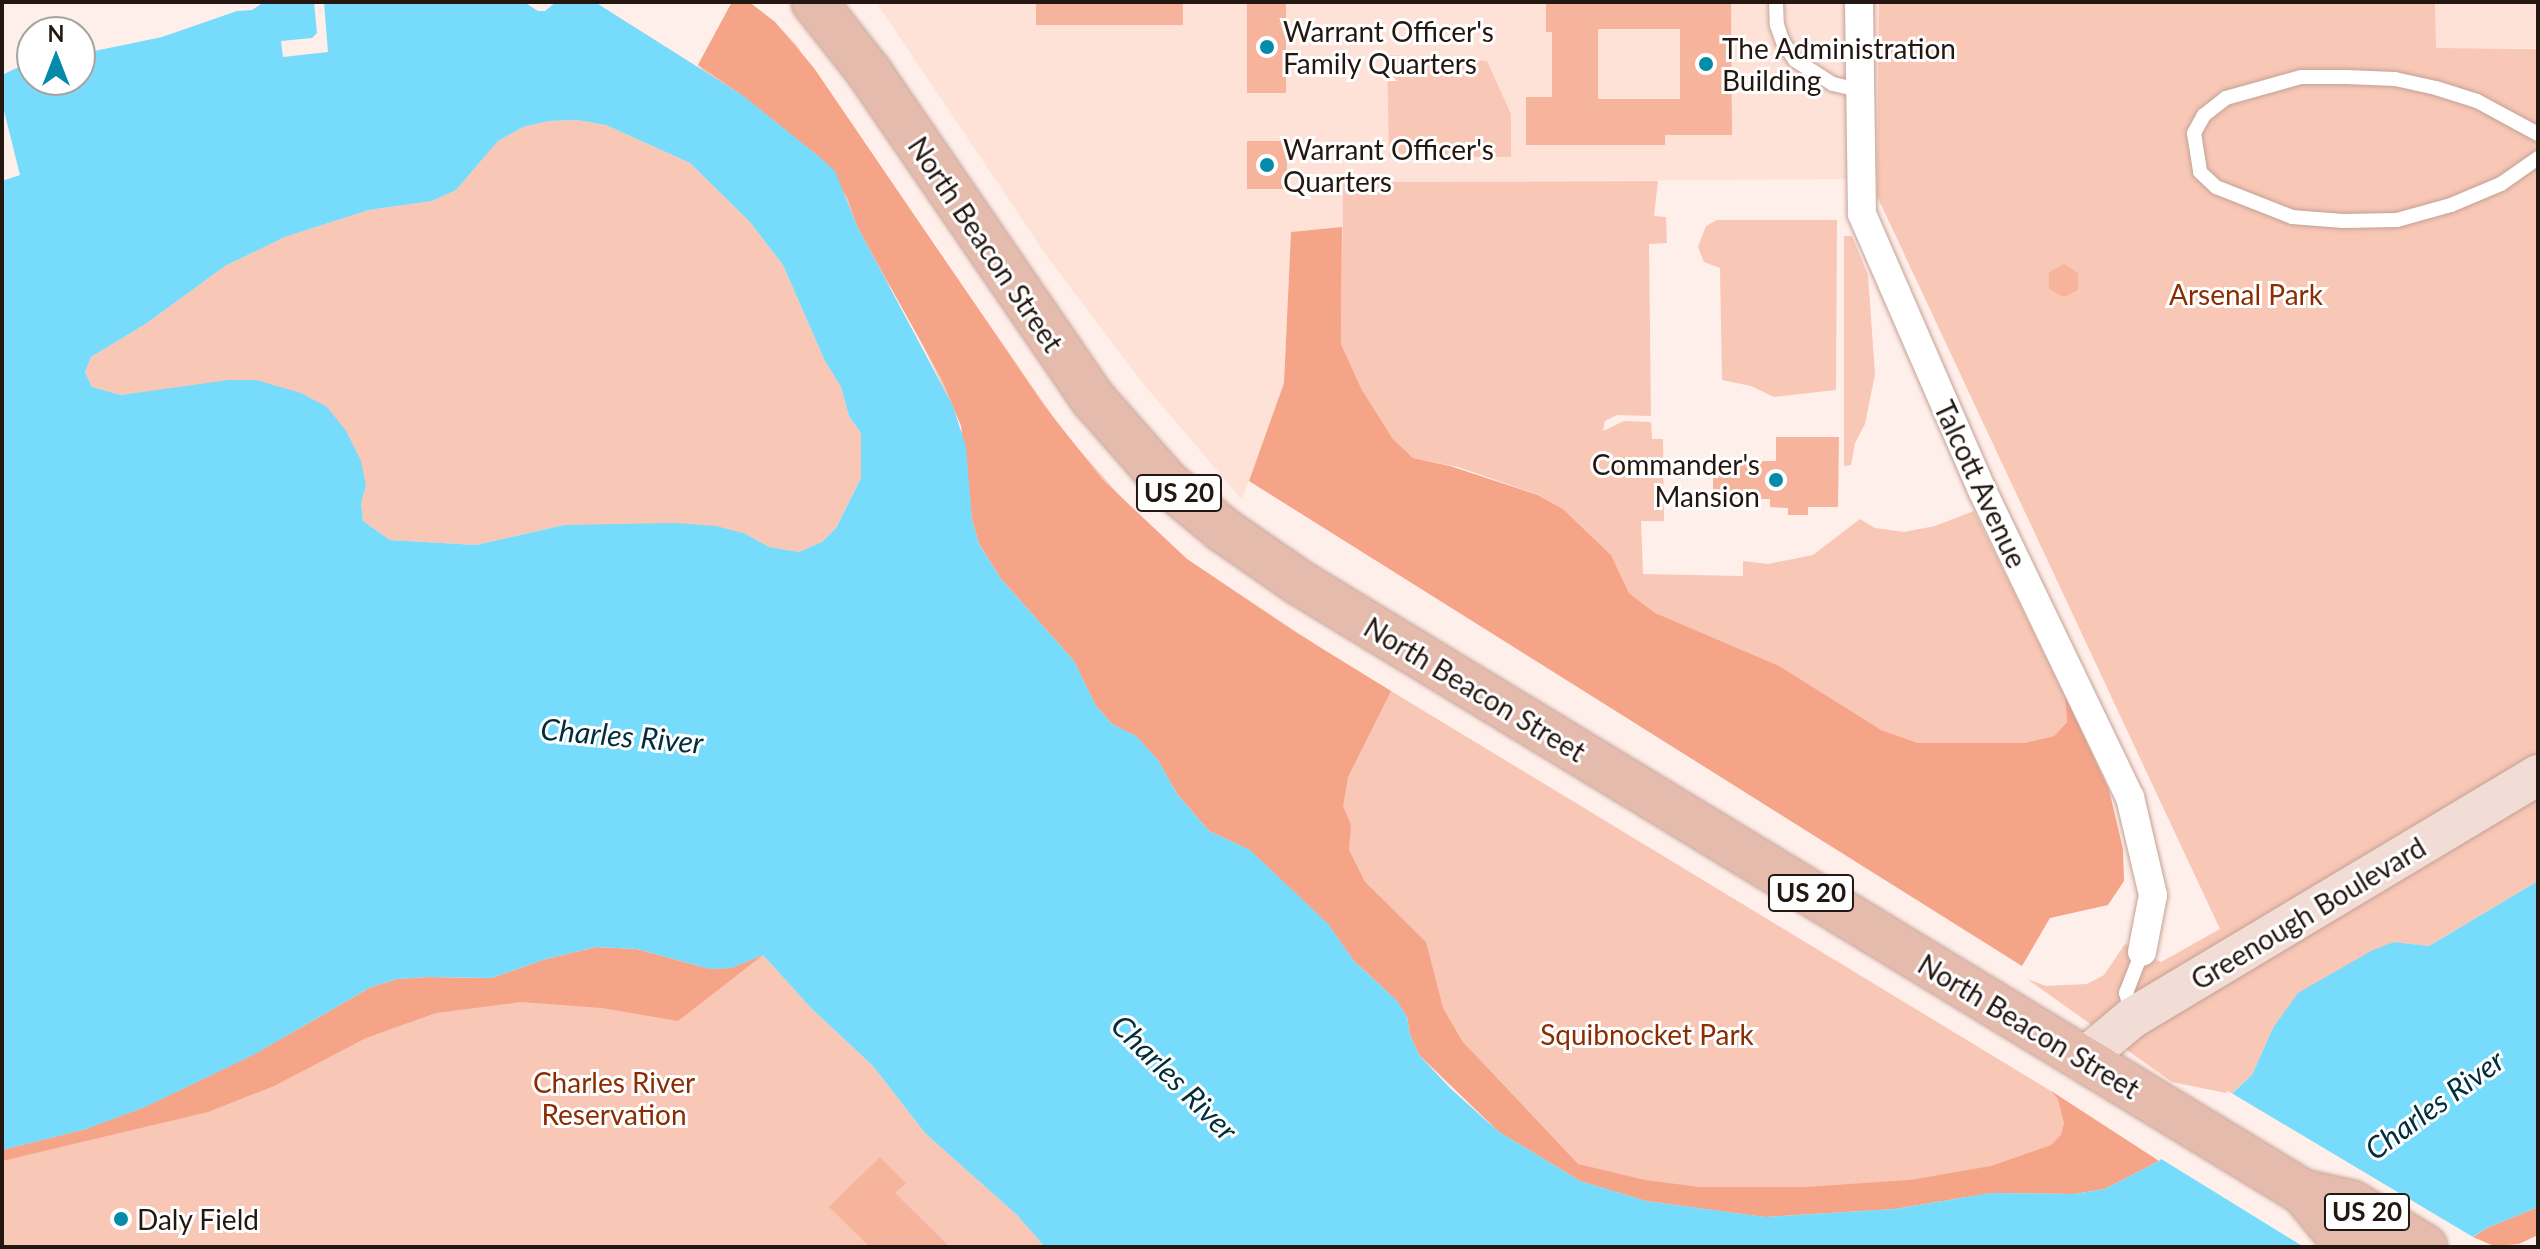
<!DOCTYPE html>
<style>
body{margin:0}
#map{position:relative;width:2540px;height:1249px;overflow:hidden;background:#ffefea;font-family:Lato,sans-serif}
div>[style]{position:absolute}
[style*='--x']{left:calc(var(--x)*1px);top:calc(var(--y)*1px);width:calc(var(--w)*1px);rotate:calc(var(--a)*1deg)}
.built>*{inset:0;background:#fee2d8;transform-origin:0 0}
.green>*{inset:0;background:#f8c7b6}
.forest>*{inset:0;background:#f5a488}
.water>*{inset:0;background:#77dbfc}
.pier>*{inset:0;background:#ffefea}
.building>*{inset:0;background:#f6b49d;transform-origin:0 0}
.roads{filter:drop-shadow(0 0 2px #c4a194) drop-shadow(0 0 2px #c4a194)}
.lane>*{height:14px;margin:-7px;padding:0 7px;transform-origin:7px;border-radius:7px;background:#fff}
.street>*{height:28px;margin:-14px;padding:0 14px;transform-origin:14px;border-radius:14px;background:#fff}
.secondary>*{height:40px;margin:-20px;padding:0 20px;transform-origin:20px;border-radius:20px;background:#f2ddd6}
.primary>*{height:44px;margin:-22px;padding:0 22px;transform-origin:22px;border-radius:22px;background:#e4bbad}
.dots>*{width:22px;height:22px;translate:-50% -50%;box-sizing:border-box;border:4px solid #fff;border-radius:50%}
span{translate:-50% -50%;white-space:nowrap;text-align:center;line-height:1.15;-webkit-text-stroke:6px #fff;paint-order:stroke}
.shield-label span{padding:2px 6px;background:#fff;border:2px solid;border-radius:6px;-webkit-text-stroke-width:0}
.shield-label{font-size:26px;color:#241712;font-weight:700}
.poi-label{font-size:28px;color:#241712}
.left{translate:0 -50%;text-align:left}
.right{translate:-100% -50%;text-align:right}
.street-label{font-size:28px;color:#241712}
.park-label{font-size:28px;color:#8a2d02}
.water-label{font-size:30px;color:#002e3c;font-style:italic}
.frame{position:absolute;inset:0;border:4px solid #241712;pointer-events:none}
.north{position:absolute;left:16px;top:16px;width:80px;height:80px;box-sizing:border-box;background:#fff;border:2px solid #a7a2a0;border-radius:50%;rotate:0deg;font-size:22px;font-weight:700;line-height:32px;text-align:center;color:#241712}
.north::after{content:'';display:block;margin:auto;width:28px;height:36px;background:#048aaa;clip-path:polygon(50% 0,100% 100%,50% 72%,0 100%)}
</style>
<div id="map">
<div class="built">
<div style="clip-path:polygon(876px 2px,1879px 2px,1878px 179px,1343px 182px,1342px 227px,1291px 232px,1284px 384px,1242px 500px,1141px 381px,1048px 258px)"></div>
<div style="left:2435px;top:2px;width:103px;height:46px"></div>
</div>
<div class="green">
<div style="clip-path:polygon(732px 2px,749px 2px,775px 22px,797px 46px,1063px 431px,1128px 505px,1187px 559px,1330px 654px,2051px 1091px,2159px 1161px,2016px 1192px,1765px 1217px,1646px 1201px,1580px 1181px,1096px 706px,922px 343px,891px 288px,698px 65px)"></div>
<div style="clip-path:polygon(1879px 2px,2435px 2px,2436px 48px,2538px 49px,2538px 881px,2429px 946px,2394px 942px,2355px 962px,2273px 1028px,2252px 1075px,2231px 1094px,2172px 1082px,2027px 979px,2046px 986px,2087px 984px,2104px 975px,2125px 944px,2161px 962px,2220px 929px,1877px 196px)"></div>
<div style="clip-path:polygon(1387px 55px,1487px 61px,1511px 114px,1511px 157px,1389px 157px)"></div>
<div style="clip-path:polygon(577px 120px,606px 125px,690px 163px,750px 222px,783px 265px,825px 361px,841px 387px,849px 416px,861px 433px,861px 478px,836px 528px,822px 542px,799px 552px,769px 547px,746px 534px,564px 525px,476px 545px,390px 540px,363px 521px,361px 503px,366px 486px,206px 385px,121px 395px,92px 387px,85px 372px,91px 357px,147px 323px,225px 266px,285px 237px,369px 210px,432px 201px,456px 190px,498px 141px,523px 127px,549px 121px)"></div>
<div style="clip-path:polygon(1658px 181px,1654px 216px,1666px 217px,1667px 243px,1649px 244px,1651px 416px,1617px 415px,1605px 421px,1603px 431px,1624px 421px,1651px 422px,1652px 439px,1663px 439px,1664px 521px,1641px 521px,1643px 574px,1743px 576px,1743px 561px,1768px 564px,1813px 555px,1860px 519px,1875px 528px,1904px 532px,1935px 526px,1974px 511px,2065px 696px,2067px 722px,2054px 736px,2024px 743px,1978px 745px,1918px 743px,1881px 730px,1655px 613px,1629px 593px,1611px 555px,1563px 509px,1539px 495px,1458px 467px,1413px 458px,1393px 439px,1362px 390px,1341px 344px,1343px 182px)"></div>
<div style="clip-path:polygon(1717px 220px,1837px 220px,1836px 390px,1774px 397px,1751px 386px,1722px 380px,1720px 268px,1704px 262px,1698px 247px,1706px 226px)"></div>
<div style="clip-path:polygon(1844px 236px,1852px 236px,1868px 275px,1875px 374px,1865px 424px,1855px 443px,1851px 465px,1844px 466px)"></div>
<div style="clip-path:polygon(763px 955px,811px 1008px,873px 1066px,925px 1133px,1017px 1215px,1045px 1247px,2px 1247px,2px 1150px,86px 1129px,287px 1035px)"></div>
</div>
<div class="forest">
<div style="clip-path:polygon(732px 2px,749px 2px,775px 22px,814px 68px,1043px 404px,1102px 479px,1187px 559px,1292px 630px,1391px 691px,1348px 777px,1343px 806px,1351px 825px,1349px 850px,1365px 882px,1426px 942px,1443px 1008px,1462px 1041px,1578px 1164px,1645px 1180px,1699px 1187px,1805px 1187px,1910px 1180px,1991px 1166px,2051px 1145px,2061px 1135px,2064px 1123px,2058px 1099px,2051px 1091px,2159px 1161px,2105px 1189px,2074px 1194px,1991px 1193px,1895px 1209px,1765px 1217px,1646px 1201px,1580px 1181px,1499px 1132px,1419px 1055px,1410px 1035px,1407px 1017px,1396px 1000px,1353px 960px,1329px 925px,1250px 850px,1209px 831px,1177px 794px,1158px 760px,1136px 736px,1112px 724px,1096px 706px,1074px 661px,1001px 579px,979px 544px,972px 520px,961px 426px,942px 380px,857px 226px,847px 197px,817px 155px,742px 95px,698px 65px)"></div>
<div style="clip-path:polygon(1342px 227px,1341px 344px,1362px 390px,1393px 439px,1413px 458px,1450px 466px,1538px 495px,1563px 509px,1611px 555px,1629px 593px,1655px 613px,1779px 666px,1881px 730px,1918px 743px,2024px 743px,2054px 736px,2067px 722px,2065px 696px,2109px 790px,2123px 849px,2124px 881px,2108px 905px,2050px 918px,2022px 966px,1249px 481px,1284px 383px,1291px 232px)"></div>
<div style="clip-path:polygon(596px 947px,637px 949px,710px 969px,731px 968px,763px 955px,678px 1021px,602px 1008px,521px 1002px,436px 1013px,366px 1038px,274px 1086px,208px 1112px,2px 1161px,2px 1150px,86px 1129px,145px 1107px,253px 1055px,371px 987px,397px 979px,427px 977px,491px 978px,546px 959px)"></div>
<div style="clip-path:polygon(2538px 1207px,2538px 1235px,2519px 1244px,2494px 1246px,2473px 1237px,2487px 1228px)"></div>
</div>
<div class="water">
<div style="clip-path:polygon(evenodd,264px 2px,505px 2px,527px 4px,538px 11px,545px 11px,556px 2px,598px 4px,742px 95px,817px 155px,835px 171px,857px 226px,953px 406px,966px 447px,972px 520px,979px 544px,1001px 579px,1074px 661px,1096px 706px,1112px 724px,1136px 736px,1158px 760px,1177px 794px,1209px 831px,1250px 850px,1329px 925px,1353px 960px,1396px 1000px,1407px 1017px,1410px 1035px,1419px 1055px,1451px 1089px,1499px 1132px,1580px 1181px,1646px 1201px,1765px 1217px,1895px 1209px,1991px 1193px,2074px 1194px,2105px 1189px,2159px 1161px,2252px 1075px,2273px 1028px,2298px 993px,2373px 950px,2394px 942px,2429px 946px,2538px 881px,2538px 1207px,2487px 1228px,2456px 1247px,1045px 1247px,1017px 1215px,925px 1133px,873px 1066px,811px 1008px,763px 955px,731px 968px,710px 969px,637px 949px,596px 947px,546px 959px,491px 978px,427px 977px,397px 979px,371px 987px,253px 1055px,145px 1107px,86px 1129px,2px 1150px,2px 75px,27px 63px,32px 64px,32px 80px,80px 80px,80px 54px,162px 37px,237px 11px,252px 10px,264px 2px,577px 120px,606px 125px,690px 163px,750px 222px,783px 265px,825px 361px,841px 387px,849px 416px,861px 433px,861px 478px,836px 528px,822px 542px,799px 552px,769px 547px,746px 534px,716px 526px,675px 523px,564px 525px,476px 545px,390px 540px,363px 521px,361px 503px,366px 486px,361px 461px,346px 431px,327px 407px,301px 393px,256px 380px,229px 380px,121px 395px,92px 387px,85px 372px,91px 357px,147px 323px,225px 266px,285px 237px,369px 210px,432px 201px,456px 190px,498px 141px,523px 127px,549px 121px,577px 120px)"></div>
</div>
<div class="pier">
<div style="clip-path:polygon(314px 2px,324px 2px,328px 52px,283px 57px,281px 41px,312px 38px,317px 33px)"></div>
<div style="clip-path:polygon(2px 103px,20px 175px,2px 181px)"></div>
<div style="clip-path:polygon(2228px 1091px,2473px 1237px,2464px 1247px,2304px 1247px,2158px 1157px)"></div>
</div>
<div class="building">
<div style="left:1036px;top:2px;width:147px;height:23px"></div>
<div style="left:1247px;top:2px;width:39px;height:91px"></div>
<div style="clip-path:polygon(evenodd,1546px 2px,1731px 2px,1732px 135px,1665px 135px,1665px 145px,1526px 145px,1526px 97px,1552px 97px,1552px 32px,1546px 32px,1546px 2px,1598px 29px,1680px 29px,1680px 99px,1598px 99px,1598px 29px)"></div>
<div style="left:1247px;top:141px;width:40px;height:48px"></div>
<div style="clip-path:polygon(2064px 264px,2078px 273px,2078px 290px,2064px 297px,2049px 289px,2049px 272px)"></div>
<div style="clip-path:polygon(1776px 437px,1839px 437px,1838px 507px,1808px 507px,1808px 515px,1788px 515px,1788px 508px,1770px 507px,1770px 499px,1713px 499px,1713px 461px,1776px 461px)"></div>
<div style="clip-path:polygon(880px 1157px,906px 1183px,895px 1193px,950px 1247px,870px 1247px,829px 1207px)"></div>
</div>
<div class="roads">
<div class="lane">
<div style="--x:1776;--y:2;--w:23;--a:88"></div>
<div style="--x:1777;--y:25;--w:18;--a:71"></div>
<div style="--x:1783;--y:42;--w:22;--a:56"></div>
<div style="--x:1795;--y:60;--w:45;--a:32.3"></div>
<div style="--x:1833;--y:84;--w:27;--a:13"></div>
<div style="--x:2538;--y:134;--w:69;--a:-151.6"></div>
<div style="--x:2477;--y:101;--w:43;--a:-162.4"></div>
<div style="--x:2436;--y:88;--w:42;--a:-167.6"></div>
<div style="--x:2395;--y:79;--w:49;--a:-177.7"></div>
<div style="--x:2346;--y:77;--w:45;--a:180"></div>
<div style="--x:2301;--y:77;--w:78;--a:164.4"></div>
<div style="--x:2226;--y:98;--w:28;--a:142"></div>
<div style="--x:2204;--y:115;--w:21;--a:119"></div>
<div style="--x:2194;--y:133;--w:39;--a:81"></div>
<div style="--x:2200;--y:172;--w:22;--a:43"></div>
<div style="--x:2216;--y:187;--w:82;--a:21.5"></div>
<div style="--x:2292;--y:217;--w:51;--a:4.5"></div>
<div style="--x:2343;--y:221;--w:54;--a:-1.1"></div>
<div style="--x:2397;--y:220;--w:56;--a:-15.5"></div>
<div style="--x:2451;--y:205;--w:54;--a:-22.8"></div>
<div style="--x:2501;--y:184;--w:45;--a:-35.1"></div>
<div style="--x:2132;--y:1015;--w:23;--a:-105"></div>
<div style="--x:2126;--y:993;--w:44;--a:-68.7"></div>
</div>
<div class="street">
<div style="--x:1859;--y:2;--w:212;--a:89.2"></div>
<div style="--x:1862;--y:214;--w:301;--a:66.5"></div>
<div style="--x:1982;--y:490;--w:341;--a:64.3"></div>
<div style="--x:2130;--y:797;--w:101;--a:76.8"></div>
<div style="--x:2153;--y:895;--w:58;--a:100.9"></div>
</div>
<div class="secondary">
<div style="--x:2083;--y:1059;--w:64;--a:-39.9"></div>
<div style="--x:2132;--y:1018;--w:473;--a:-30.9"></div>
</div>
<div class="primary">
<div style="--x:814;--y:2;--w:89;--a:51.8"></div>
<div style="--x:869;--y:72;--w:398;--a:55.6"></div>
<div style="--x:1094;--y:400;--w:111;--a:48.7"></div>
<div style="--x:1167;--y:483;--w:72;--a:39.9"></div>
<div style="--x:1222;--y:529;--w:95;--a:34.7"></div>
<div style="--x:1300;--y:583;--w:1173;--a:31.27"></div>
<div style="--x:2303;--y:1192;--w:50;--a:12.7"></div>
<div style="--x:2352;--y:1203;--w:85;--a:31.1"></div>
<div style="--x:2303;--y:1192;--w:50;--a:50.6"></div>
<div style="--x:2335;--y:1231;--w:31;--a:32"></div>
</div>
</div>
<div class="dots">
<div style="left:1267px;top:47px;background:#048aaa"></div>
<div style="left:1706px;top:64px;background:#048aaa"></div>
<div style="left:1267px;top:165px;background:#048aaa"></div>
<div style="left:1776px;top:480px;background:#048aaa"></div>
<div style="left:121px;top:1219px;background:#048aaa"></div>
</div>
<div class="shield-label">
<span style="left:1179px;top:493px">US 20</span>
<span style="left:1811px;top:893px">US 20</span>
<span style="left:2367px;top:1212px">US 20</span>
</div>
<div class="poi-label">
<span class="left" style="left:1283px;top:47px">Warrant Officer's<br>Family Quarters</span>
<span class="left" style="left:1722px;top:64px">The Administration<br>Building</span>
<span class="left" style="left:1283px;top:165px">Warrant Officer's<br>Quarters</span>
<span class="right" style="left:1760px;top:480px">Commander's<br>Mansion</span>
<span class="left" style="left:137px;top:1219px">Daly Field</span>
</div>
<div class="street-label">
<span style="left:986px;top:244px;rotate:56deg">North Beacon Street</span>
<span style="left:1981px;top:484px;rotate:65deg">Talcott Avenue</span>
<span style="left:1475px;top:689px;rotate:31deg">North Beacon Street</span>
<span style="left:2308px;top:913px;rotate:-31deg">Greenough Boulevard</span>
<span style="left:2029px;top:1026px;rotate:31deg">North Beacon Street</span>
</div>
<div class="park-label">
<span style="left:2246px;top:294px">Arsenal Park</span>
<span style="left:1647px;top:1034px">Squibnocket Park</span>
<span style="left:614px;top:1098px">Charles River<br>Reservation</span>
</div>
<div class="water-label">
<span style="left:622px;top:735px;rotate:5deg">Charles River</span>
<span style="left:1175px;top:1077px;rotate:45deg">Charles River</span>
<span style="left:2434px;top:1104px;rotate:-36deg">Charles River</span>
</div>
<div class="frame"></div>
<div class="north">N</div>
</div>
